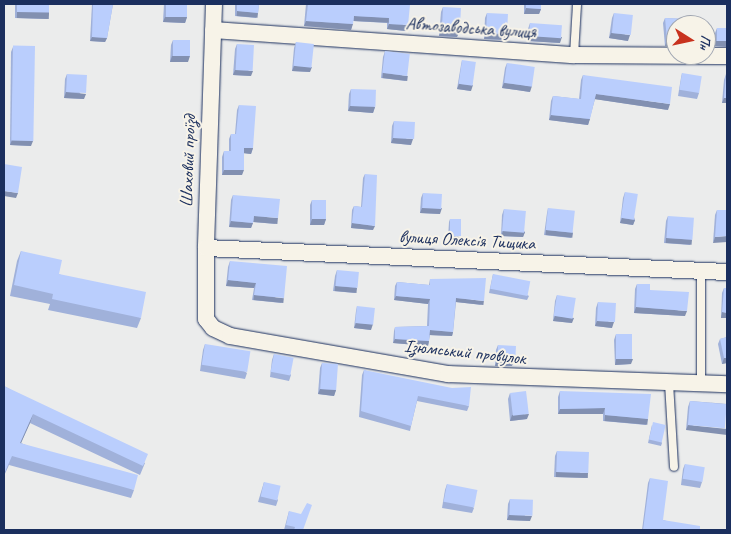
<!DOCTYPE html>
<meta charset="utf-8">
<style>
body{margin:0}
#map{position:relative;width:731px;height:534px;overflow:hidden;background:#ebecec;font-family:Caveat,sans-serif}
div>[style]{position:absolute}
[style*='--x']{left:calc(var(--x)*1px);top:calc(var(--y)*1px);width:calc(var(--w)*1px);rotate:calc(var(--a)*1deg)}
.roads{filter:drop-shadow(0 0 1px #1b2f5e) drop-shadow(0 0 1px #1b2f5e)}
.lane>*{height:8px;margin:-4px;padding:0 4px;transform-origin:4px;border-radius:4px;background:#f7f3e8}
.street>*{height:16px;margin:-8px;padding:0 8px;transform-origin:8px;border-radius:8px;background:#f7f3e8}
.wall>*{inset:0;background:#a0b1da}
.shaded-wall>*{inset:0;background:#8290b1;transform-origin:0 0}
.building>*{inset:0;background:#bacefd;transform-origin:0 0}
span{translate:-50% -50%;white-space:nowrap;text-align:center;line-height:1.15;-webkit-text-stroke:4px #f7f3e8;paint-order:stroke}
.street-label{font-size:18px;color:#1b2f5e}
.frame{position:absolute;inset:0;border:5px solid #1b2f5e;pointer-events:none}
.north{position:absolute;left:666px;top:15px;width:50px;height:50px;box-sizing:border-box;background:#f7f3e8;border:1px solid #9fa5b1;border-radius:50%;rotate:100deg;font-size:14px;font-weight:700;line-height:20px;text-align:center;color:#1b2f5e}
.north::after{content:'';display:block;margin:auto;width:18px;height:22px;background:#c8321e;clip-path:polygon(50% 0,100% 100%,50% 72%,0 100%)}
</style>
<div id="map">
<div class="roads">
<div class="lane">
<div style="--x:574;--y:55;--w:51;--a:-86.6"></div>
<div style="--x:669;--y:383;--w:84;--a:86.6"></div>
<div style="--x:701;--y:384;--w:113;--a:-90"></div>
</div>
<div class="street">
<div style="--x:214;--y:4;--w:244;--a:91.9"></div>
<div style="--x:206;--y:248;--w:71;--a:90"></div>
<div style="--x:206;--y:319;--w:11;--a:52"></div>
<div style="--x:213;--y:328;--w:19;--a:25"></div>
<div style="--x:230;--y:336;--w:221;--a:9.9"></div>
<div style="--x:448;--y:374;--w:279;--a:2.1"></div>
<div style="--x:213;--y:30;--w:362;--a:4"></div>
<div style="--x:574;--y:55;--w:153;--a:0.4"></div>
<div style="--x:206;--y:248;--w:522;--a:2.64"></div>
</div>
</div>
<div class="wall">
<div style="clip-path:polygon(15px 4px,49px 4px,49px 13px,47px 19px,15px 18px)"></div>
<div style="clip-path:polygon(92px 4px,113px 4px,107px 38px,105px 42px,90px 41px)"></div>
<div style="clip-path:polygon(164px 4px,187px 4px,187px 17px,185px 23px,163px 22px)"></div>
<div style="clip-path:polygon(235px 4px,288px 4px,288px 5px,259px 4px,258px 13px,256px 18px,235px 16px)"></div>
<div style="clip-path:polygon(306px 4px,350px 4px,357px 5px,357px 4px,393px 4px,406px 31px,387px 29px,387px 23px,353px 21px,351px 30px,304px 26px)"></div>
<div style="clip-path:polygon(524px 4px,541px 4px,541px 9px,539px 14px,524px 14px)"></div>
<div style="clip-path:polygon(443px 7px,459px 32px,457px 37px,439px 36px,441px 12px)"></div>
<div style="clip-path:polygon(487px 13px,507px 35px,505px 40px,484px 39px,485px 18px)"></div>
<div style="clip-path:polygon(614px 13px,628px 41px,609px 38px,612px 18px)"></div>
<div style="clip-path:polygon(665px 18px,685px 19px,665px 46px,663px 23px)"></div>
<div style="clip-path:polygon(530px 23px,560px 43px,528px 41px,528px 29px)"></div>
<div style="clip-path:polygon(717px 28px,727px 28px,727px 47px,714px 46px,715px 33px)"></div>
<div style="clip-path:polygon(173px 40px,188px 62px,170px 62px,171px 45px)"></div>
<div style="clip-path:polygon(296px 42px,310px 72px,292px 71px,294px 48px)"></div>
<div style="clip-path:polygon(237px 44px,251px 76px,233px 75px,235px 49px)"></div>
<div style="clip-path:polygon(13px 47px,31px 146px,10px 145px,11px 52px)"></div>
<div style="clip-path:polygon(385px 51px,406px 81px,381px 78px,383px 57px)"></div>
<div style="clip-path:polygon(462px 60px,471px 91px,457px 89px,461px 65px)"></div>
<div style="clip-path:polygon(507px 63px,530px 92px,502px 88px,505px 68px)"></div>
<div style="clip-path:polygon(682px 73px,699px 93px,697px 99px,678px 96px,681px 78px)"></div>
<div style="clip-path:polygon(67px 74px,84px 99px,64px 98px,65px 79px)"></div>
<div style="clip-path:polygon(726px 74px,727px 103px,722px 103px,724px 80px)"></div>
<div style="clip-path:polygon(583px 75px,668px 110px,595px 99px,588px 125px,549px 120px,551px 101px,553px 96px,579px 99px,581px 80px)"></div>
<div style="clip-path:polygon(351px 89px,375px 107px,373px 113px,348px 111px,349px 94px)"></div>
<div style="clip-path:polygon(239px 105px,253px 148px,251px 154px,244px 153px,242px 175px,222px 175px,222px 157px,224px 151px,229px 151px,229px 139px,231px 134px,235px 134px,237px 110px)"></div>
<div style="clip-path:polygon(394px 121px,411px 145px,391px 143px,392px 126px)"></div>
<div style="clip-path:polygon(365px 174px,373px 230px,351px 228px,352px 210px,354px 206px,361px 207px,363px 178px)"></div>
<div style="clip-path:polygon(625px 192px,635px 220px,633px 225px,620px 223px,623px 198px)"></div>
<div style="clip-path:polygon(423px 193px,440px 214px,420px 213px,421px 198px)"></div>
<div style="clip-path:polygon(233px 195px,276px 224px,253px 222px,251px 228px,229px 227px,231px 200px)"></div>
<div style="clip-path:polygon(312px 200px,326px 219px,324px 225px,310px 225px,310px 205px)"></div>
<div style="clip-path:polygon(548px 208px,573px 233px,571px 238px,544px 235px,547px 213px)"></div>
<div style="clip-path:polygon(504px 209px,525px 232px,523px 237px,501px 236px,502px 215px)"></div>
<div style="clip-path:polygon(717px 210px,727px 210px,713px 243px,715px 215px)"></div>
<div style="clip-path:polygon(668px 216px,692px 240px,690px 245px,664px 243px,666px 221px)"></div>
<div style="clip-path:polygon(450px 219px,459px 240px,448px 239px,449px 222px)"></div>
<div style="clip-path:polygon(21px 251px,59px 274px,141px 318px,137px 328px,48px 310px,50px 304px,10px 296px,17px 261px)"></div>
<div style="clip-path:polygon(230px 261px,282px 303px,252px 300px,254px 288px,226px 286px,228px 267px)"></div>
<div style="clip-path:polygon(337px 270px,357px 288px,355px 293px,333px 291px,335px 276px)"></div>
<div style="clip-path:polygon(493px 274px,529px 296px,527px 300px,489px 293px)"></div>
<div style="clip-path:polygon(430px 279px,482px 305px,456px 302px,453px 332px,452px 336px,430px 335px,428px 346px,393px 343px,394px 331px,395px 327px,427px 326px,428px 304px,394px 300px,395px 286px,397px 282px,429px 285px)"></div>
<div style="clip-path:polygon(637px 284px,650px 290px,685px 316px,634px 313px,635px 289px)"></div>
<div style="clip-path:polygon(724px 288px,727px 318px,721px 318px,722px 293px)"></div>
<div style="clip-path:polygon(557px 295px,572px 323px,553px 321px,555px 301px)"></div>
<div style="clip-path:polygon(598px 302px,612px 328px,595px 326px,596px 308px)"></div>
<div style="clip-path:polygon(357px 306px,371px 330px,354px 328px,356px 311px)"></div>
<div style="clip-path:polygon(616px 334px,631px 364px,615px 365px,614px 340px)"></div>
<div style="clip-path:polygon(727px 337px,727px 363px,722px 364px,718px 344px,720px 339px)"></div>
<div style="clip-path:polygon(205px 344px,247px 373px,245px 379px,200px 371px,203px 350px)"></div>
<div style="clip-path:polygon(498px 345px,512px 366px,495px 366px,496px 350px)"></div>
<div style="clip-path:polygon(274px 354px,291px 375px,289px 381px,270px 377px,272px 360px)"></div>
<div style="clip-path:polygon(322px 363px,336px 390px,334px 396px,318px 394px,320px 368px)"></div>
<div style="clip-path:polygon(364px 370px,469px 406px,467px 411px,417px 401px,411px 426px,410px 431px,359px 417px,362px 375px)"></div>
<div style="clip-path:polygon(4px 386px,145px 463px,140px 475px,30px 423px,21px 443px,134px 490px,131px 498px,9px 465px,4px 476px)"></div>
<div style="clip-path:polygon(560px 391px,648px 419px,646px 425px,603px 421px,603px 414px,558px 414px,558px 397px)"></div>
<div style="clip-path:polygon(510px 393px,527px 419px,510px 421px,508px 399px)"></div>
<div style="clip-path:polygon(690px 401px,727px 404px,686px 430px,688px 407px)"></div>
<div style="clip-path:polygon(652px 425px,662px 443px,661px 446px,648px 443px)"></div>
<div style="clip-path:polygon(557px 451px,586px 478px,554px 477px,555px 456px)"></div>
<div style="clip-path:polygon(685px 464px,702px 482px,700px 488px,681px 485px,683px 469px)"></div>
<div style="clip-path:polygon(650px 478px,663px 520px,700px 530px,642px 530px,648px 483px)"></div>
<div style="clip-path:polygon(264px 482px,278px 500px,276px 506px,258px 502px)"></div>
<div style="clip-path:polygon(447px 484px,474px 508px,472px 513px,442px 508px,445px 490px)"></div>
<div style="clip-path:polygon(510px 499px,530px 521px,507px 520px,508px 504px)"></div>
<div style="clip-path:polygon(289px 511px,303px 530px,284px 530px)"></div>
</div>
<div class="shaded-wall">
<div style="clip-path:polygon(526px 8px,541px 9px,539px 14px,524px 14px)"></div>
<div style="left:237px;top:11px;width:21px;height:5px;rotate:5deg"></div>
<div style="left:17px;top:12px;width:32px;height:6px;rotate:2deg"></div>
<div style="left:354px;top:16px;width:35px;height:5px;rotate:3deg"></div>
<div style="clip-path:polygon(165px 17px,187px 17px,185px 23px,163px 22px)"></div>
<div style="clip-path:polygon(306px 21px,353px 24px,351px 30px,304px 26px)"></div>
<div style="clip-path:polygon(389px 24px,408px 25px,406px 31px,387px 29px)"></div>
<div style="clip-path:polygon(441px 30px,459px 32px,457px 37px,439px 36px)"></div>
<div style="clip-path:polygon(486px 33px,507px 35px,505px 40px,484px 39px)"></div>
<div style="clip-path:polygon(611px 33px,630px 35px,628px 41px,609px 38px)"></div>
<div style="clip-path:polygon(530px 36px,562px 37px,560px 43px,528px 41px)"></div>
<div style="clip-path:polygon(92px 37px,107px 38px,105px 42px,90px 41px)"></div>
<div style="clip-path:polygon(667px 40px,676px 40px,676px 46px,665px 46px)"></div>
<div style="clip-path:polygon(716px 41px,727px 41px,727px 47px,714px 46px)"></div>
<div style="clip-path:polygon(172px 56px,190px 56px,188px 62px,170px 62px)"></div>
<div style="clip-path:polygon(294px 66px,312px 67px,310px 72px,292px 71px)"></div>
<div style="clip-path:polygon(235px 70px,253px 71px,251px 76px,233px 75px)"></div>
<div style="left:383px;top:73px;width:25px;height:5px;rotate:7deg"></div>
<div style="clip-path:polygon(504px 83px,532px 86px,530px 92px,502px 88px)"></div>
<div style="clip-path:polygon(459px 84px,473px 85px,471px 91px,457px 89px)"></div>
<div style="clip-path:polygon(66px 92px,86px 94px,84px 99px,64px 98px)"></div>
<div style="clip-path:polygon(596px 94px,670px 104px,668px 110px,594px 99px)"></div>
<div style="clip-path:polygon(724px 98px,727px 98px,727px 103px,722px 103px)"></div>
<div style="clip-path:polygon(350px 106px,375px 107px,373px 113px,348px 111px)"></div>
<div style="clip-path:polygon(551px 115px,590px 119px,588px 125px,549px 120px)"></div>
<div style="clip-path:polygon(393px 138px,413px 139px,411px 145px,391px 143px)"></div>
<div style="clip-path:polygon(12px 140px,33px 141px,31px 146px,10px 145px)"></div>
<div style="clip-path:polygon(244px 148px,253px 148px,251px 154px,242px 153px)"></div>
<div style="clip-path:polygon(224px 170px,244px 170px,242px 175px,222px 175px)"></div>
<div style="clip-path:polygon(4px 191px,18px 193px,16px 198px,4px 196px)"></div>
<div style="clip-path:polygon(422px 208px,442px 208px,440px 214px,420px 213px)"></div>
<div style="left:254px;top:216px;width:24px;height:6px;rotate:5deg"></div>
<div style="clip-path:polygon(622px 218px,635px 220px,633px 225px,620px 223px)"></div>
<div style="clip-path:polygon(312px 219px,326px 219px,324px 225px,310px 225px)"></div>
<div style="clip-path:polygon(231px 221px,253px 223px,251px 228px,229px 227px)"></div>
<div style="clip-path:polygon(352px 223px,375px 226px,373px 230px,351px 228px)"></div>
<div style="left:546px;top:230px;width:27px;height:5px;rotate:6deg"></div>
<div style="clip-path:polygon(503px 231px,525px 232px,523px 237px,501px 236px)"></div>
<div style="left:449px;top:236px;width:11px;height:3px;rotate:5deg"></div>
<div style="clip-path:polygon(727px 236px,727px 242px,713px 243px,715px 237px)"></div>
<div style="left:666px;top:238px;width:26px;height:5px;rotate:4deg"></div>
<div style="clip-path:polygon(228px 280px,256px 283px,254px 288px,226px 286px)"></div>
<div style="left:335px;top:286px;width:22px;height:5px;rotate:5deg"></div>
<div style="left:254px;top:295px;width:30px;height:5px;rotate:6deg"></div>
<div style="clip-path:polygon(396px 296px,430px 299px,428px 304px,394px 300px)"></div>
<div style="left:456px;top:298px;width:28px;height:4px;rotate:6deg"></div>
<div style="clip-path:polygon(636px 307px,687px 311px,685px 316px,634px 313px)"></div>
<div style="clip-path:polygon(722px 312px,727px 313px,727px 318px,721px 318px)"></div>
<div style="clip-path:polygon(555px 316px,574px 318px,572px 323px,553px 321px)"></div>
<div style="clip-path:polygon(597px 321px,614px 322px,612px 328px,595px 326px)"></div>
<div style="clip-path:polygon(356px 323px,373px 324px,371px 330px,354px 328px)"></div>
<div style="clip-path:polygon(430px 330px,453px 332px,452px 336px,428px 335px)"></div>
<div style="clip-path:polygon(395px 339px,429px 341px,428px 346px,393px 343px)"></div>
<div style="clip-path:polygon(724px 358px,727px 358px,727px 363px,722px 364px)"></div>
<div style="clip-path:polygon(616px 359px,633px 359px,631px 364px,615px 365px)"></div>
<div style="clip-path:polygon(497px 360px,514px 361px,512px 366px,495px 366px)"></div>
<div style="clip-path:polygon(320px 389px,336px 390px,334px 396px,318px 394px)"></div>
<div style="clip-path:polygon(605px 408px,603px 414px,558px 414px,560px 409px)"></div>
<div style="clip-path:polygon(33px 414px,30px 423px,17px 452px,20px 443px)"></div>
<div style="clip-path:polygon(529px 414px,527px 419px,510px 421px,512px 415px)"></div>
<div style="left:605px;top:415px;width:43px;height:6px;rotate:5deg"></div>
<div style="clip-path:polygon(688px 425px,727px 429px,727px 435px,686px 430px)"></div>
<div style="left:556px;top:472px;width:32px;height:5px;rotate:2deg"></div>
<div style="clip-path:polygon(509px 515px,532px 516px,530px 521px,507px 520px)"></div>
</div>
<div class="building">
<div style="left:17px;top:4px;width:32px;height:8px"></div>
<div style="clip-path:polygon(93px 4px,113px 4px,107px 38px,92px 37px)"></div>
<div style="left:166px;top:4px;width:21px;height:13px"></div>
<div style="clip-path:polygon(237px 4px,259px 4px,258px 13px,237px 11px)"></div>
<div style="clip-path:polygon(308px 4px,350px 4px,359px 5px,359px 4px,393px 4px,410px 5px,408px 25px,389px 24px,389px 18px,354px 16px,353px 24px,306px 21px)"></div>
<div style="clip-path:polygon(526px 4px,541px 4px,541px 9px,526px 8px)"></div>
<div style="left:443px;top:7px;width:18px;height:23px;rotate:3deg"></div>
<div style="left:487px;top:13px;width:21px;height:20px;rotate:3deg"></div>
<div style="left:614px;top:13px;width:19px;height:20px;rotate:6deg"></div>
<div style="clip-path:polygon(665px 18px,685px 19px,684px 25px,676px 25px,676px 40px,667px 40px)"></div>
<div style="left:530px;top:23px;width:32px;height:13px;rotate:4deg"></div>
<div style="left:717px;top:28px;width:10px;height:13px"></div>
<div style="left:173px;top:40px;width:17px;height:16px"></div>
<div style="left:296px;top:42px;width:18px;height:24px;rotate:6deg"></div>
<div style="left:237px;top:44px;width:17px;height:26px;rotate:3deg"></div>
<div style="left:35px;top:46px;width:95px;height:22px;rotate:91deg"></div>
<div style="left:385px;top:51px;width:25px;height:22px;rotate:7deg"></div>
<div style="left:462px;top:60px;width:14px;height:24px;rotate:8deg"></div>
<div style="left:507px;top:63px;width:28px;height:20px;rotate:8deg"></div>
<div style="left:682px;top:73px;width:20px;height:17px;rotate:9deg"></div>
<div style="left:67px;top:74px;width:20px;height:18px;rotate:3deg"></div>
<div style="clip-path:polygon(726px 74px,727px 75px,727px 98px,724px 98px)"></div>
<div style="clip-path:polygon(583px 75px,672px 87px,670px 104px,596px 94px,590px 119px,551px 115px,553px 96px,581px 99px)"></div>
<div style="left:351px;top:89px;width:25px;height:17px;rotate:2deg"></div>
<div style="clip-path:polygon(239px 105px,256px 106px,253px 148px,244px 148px,244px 170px,224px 170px,224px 151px,231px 151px,231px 134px,236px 134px)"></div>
<div style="left:394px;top:121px;width:21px;height:17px;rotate:3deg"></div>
<div style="clip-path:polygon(4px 164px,22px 167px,18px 193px,4px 191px)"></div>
<div style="clip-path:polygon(365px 174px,377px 175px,375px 226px,352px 223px,354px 206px,362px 207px)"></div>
<div style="left:625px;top:192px;width:13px;height:26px;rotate:9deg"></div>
<div style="left:423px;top:193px;width:19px;height:15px;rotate:3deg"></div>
<div style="clip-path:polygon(233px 195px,280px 199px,278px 218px,254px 216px,253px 223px,231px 221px)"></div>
<div style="left:312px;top:200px;width:14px;height:19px"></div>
<div style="left:548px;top:208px;width:27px;height:22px;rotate:6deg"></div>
<div style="left:504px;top:209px;width:22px;height:22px;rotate:5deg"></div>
<div style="clip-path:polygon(717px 210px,727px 210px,727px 236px,715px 237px)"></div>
<div style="left:668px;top:216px;width:26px;height:22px;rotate:4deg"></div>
<div style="left:450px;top:219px;width:11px;height:17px"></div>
<div style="clip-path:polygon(21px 251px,62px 260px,59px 274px,146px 292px,141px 318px,52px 299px,53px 294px,14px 285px)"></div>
<div style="clip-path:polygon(230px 261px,287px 266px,284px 298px,254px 295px,256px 283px,228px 280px)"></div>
<div style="left:337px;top:270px;width:22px;height:16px;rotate:5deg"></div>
<div style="left:493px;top:274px;width:38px;height:15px;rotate:11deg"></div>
<div style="clip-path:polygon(486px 278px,484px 301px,456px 298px,453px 332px,430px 330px,429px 341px,395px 339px,395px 327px,429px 326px,430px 299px,396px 296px,397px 282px,430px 285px,430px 279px)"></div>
<div style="clip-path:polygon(637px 284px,650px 284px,650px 290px,689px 292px,687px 311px,636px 307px)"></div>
<div style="clip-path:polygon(724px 288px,727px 288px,727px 313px,722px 312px)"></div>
<div style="left:557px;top:295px;width:19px;height:21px;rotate:9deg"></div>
<div style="left:598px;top:302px;width:18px;height:19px;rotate:3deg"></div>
<div style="left:357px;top:306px;width:18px;height:17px;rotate:6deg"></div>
<div style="left:616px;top:334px;width:16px;height:25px"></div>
<div style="clip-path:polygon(727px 337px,727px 358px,724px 358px,720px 339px)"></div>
<div style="left:205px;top:344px;width:46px;height:21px;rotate:9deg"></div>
<div style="left:498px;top:345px;width:18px;height:15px;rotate:3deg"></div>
<div style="left:274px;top:354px;width:20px;height:18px;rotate:11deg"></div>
<div style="left:322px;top:363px;width:16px;height:26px;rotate:4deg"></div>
<div style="clip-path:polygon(364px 370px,452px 388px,471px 387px,469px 406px,418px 396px,411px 426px,361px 411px)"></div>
<div style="clip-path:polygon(4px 386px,148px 454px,143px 466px,33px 414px,20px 443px,138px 475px,134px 490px,12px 456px,4px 474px)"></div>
<div style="left:526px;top:391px;width:23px;height:16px;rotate:83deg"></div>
<div style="clip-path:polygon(560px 391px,651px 394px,648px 419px,605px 415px,605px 408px,560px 409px)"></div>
<div style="left:690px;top:401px;width:37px;height:24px;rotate:5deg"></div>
<div style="left:653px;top:422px;width:13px;height:18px;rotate:13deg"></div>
<div style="left:557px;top:451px;width:32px;height:21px;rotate:2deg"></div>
<div style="left:685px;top:464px;width:20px;height:15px;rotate:9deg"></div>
<div style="clip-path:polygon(650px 478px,668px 481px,663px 520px,700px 526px,700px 530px,643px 530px)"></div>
<div style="left:264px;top:482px;width:17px;height:15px;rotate:13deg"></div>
<div style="left:447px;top:484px;width:31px;height:18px;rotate:11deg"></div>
<div style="left:510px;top:499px;width:23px;height:16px;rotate:2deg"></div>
<div style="clip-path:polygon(307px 503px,312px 505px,303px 530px,294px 530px,295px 527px,286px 525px,289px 511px,301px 514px)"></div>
</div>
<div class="street-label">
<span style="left:471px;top:28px;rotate:4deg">Автозаводська вулиця</span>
<span style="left:188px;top:161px;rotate:-88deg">Шаховий проїзд</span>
<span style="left:467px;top:240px;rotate:3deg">вулиця Олексія Тищика</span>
<span style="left:465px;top:352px;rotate:6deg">Ізюмський провулок</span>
</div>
<div class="frame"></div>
<div class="north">Пн</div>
</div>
